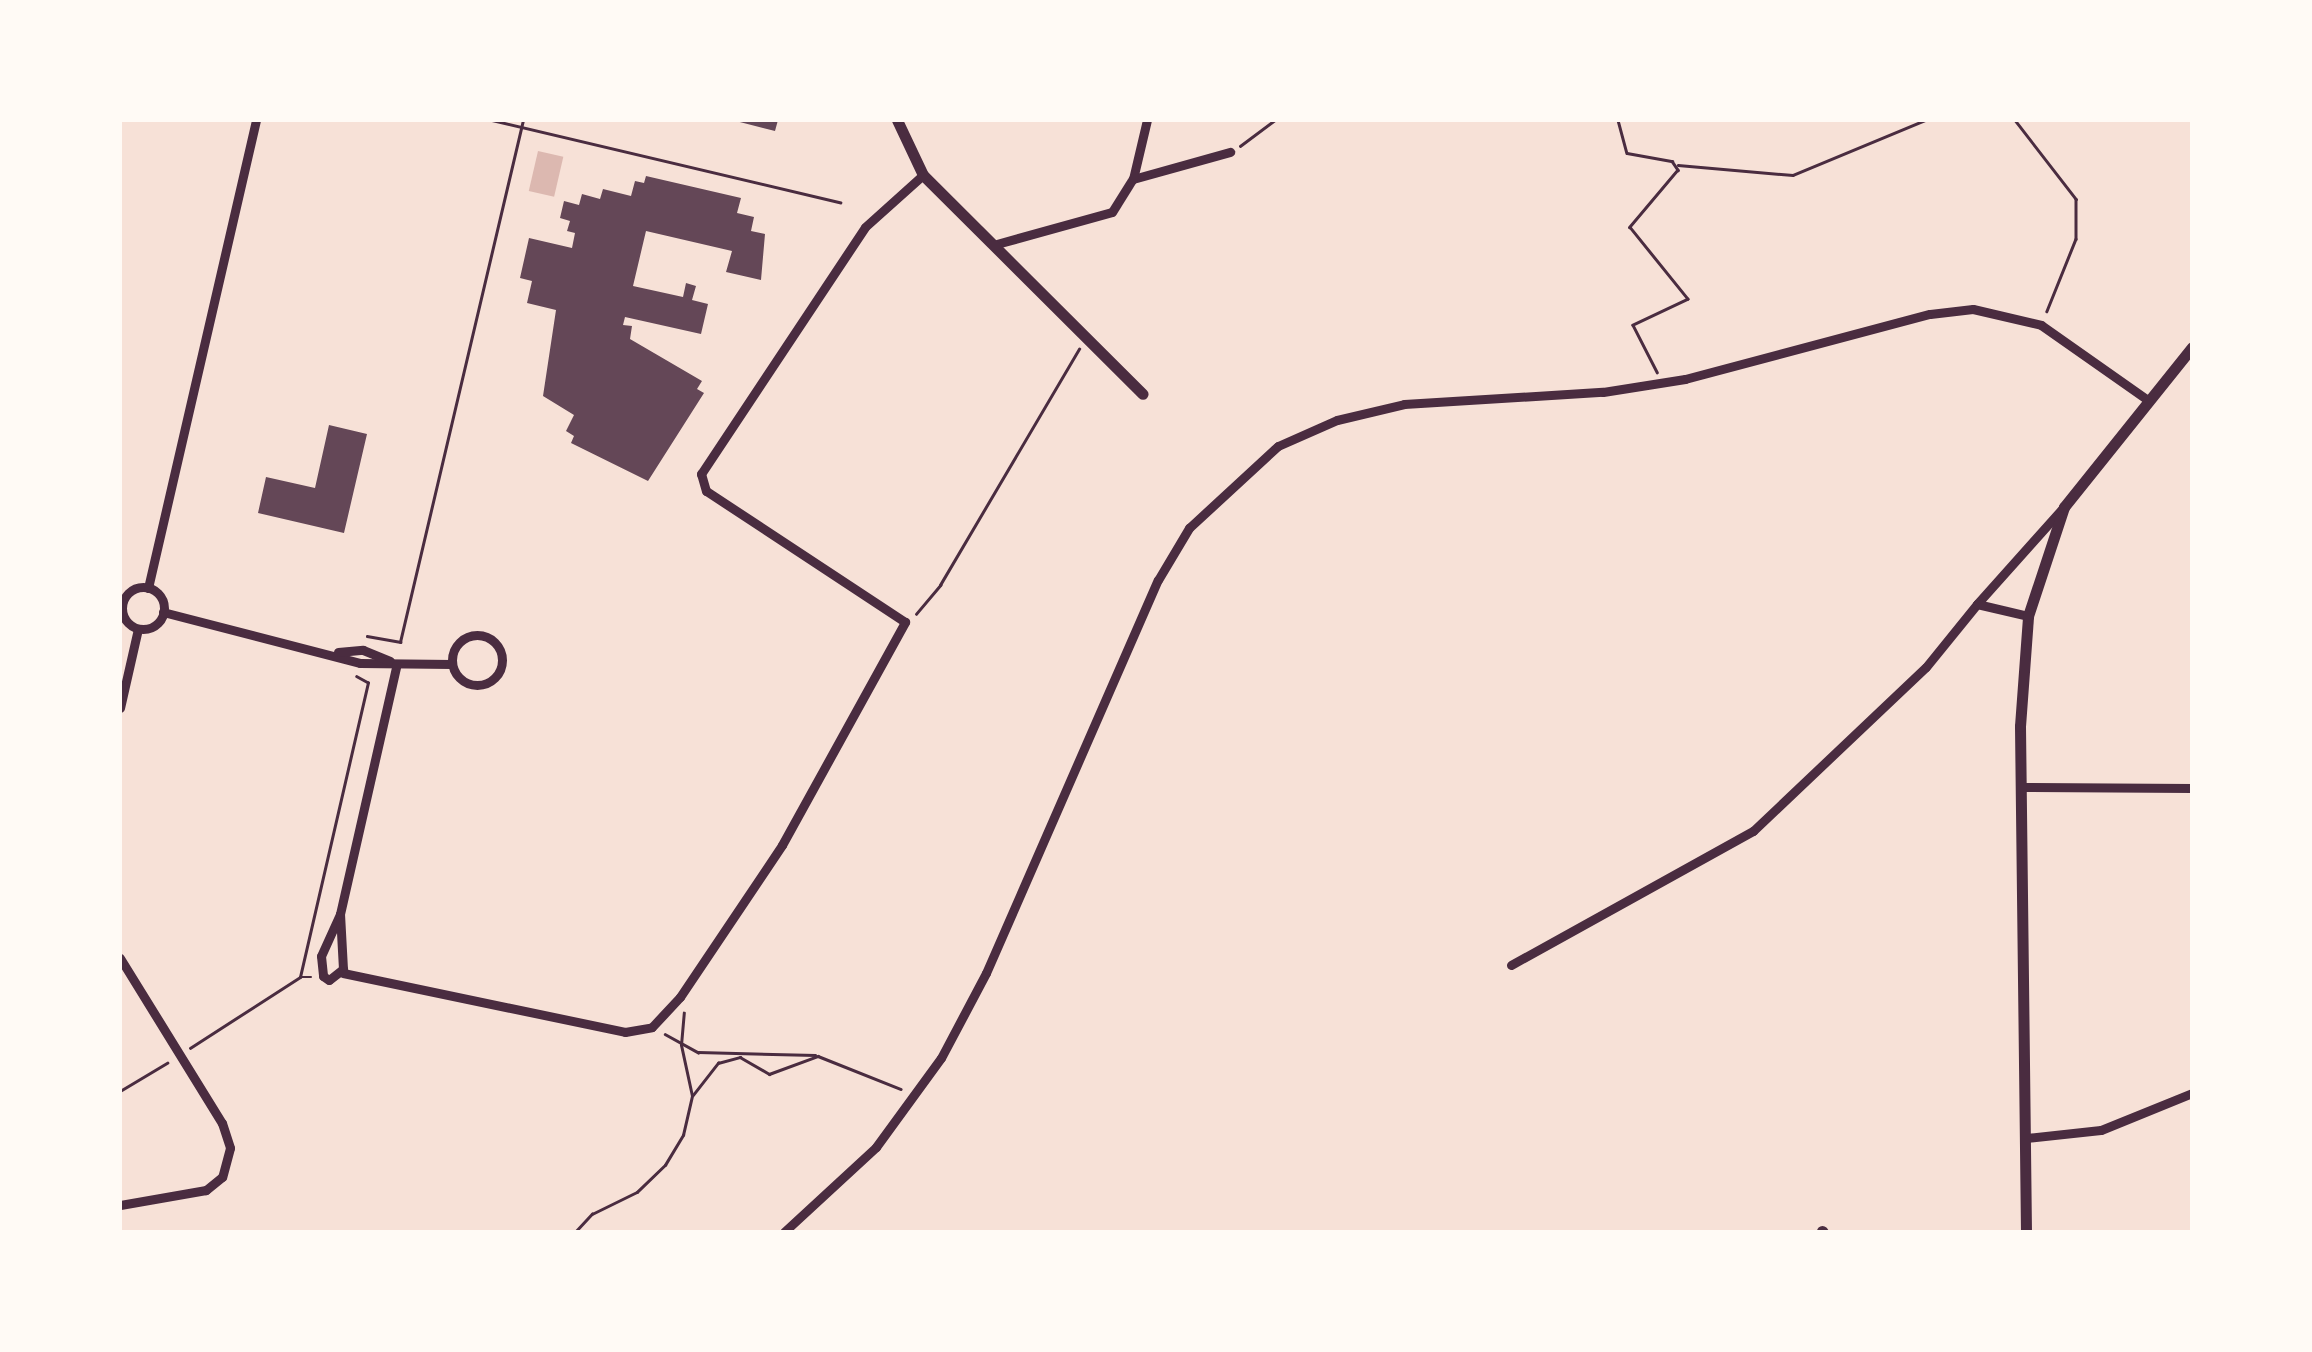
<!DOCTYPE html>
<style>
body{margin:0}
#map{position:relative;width:2312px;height:1352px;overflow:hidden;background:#f7e1d7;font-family:"DejaVu Sans",sans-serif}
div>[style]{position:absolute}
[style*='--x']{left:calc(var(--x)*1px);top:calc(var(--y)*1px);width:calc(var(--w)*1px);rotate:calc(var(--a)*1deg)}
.water>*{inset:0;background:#dcb8b0;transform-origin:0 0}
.building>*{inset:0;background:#644757}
.path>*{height:2.5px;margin:-1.25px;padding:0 1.25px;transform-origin:1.25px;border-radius:1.25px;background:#4a2c40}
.minor>*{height:9px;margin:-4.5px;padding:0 4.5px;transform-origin:4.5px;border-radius:4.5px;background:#4a2c40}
.minor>.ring{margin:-4.5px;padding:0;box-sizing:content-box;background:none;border:9px solid #4a2c40;border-radius:50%}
.tertiary>*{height:11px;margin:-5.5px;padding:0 5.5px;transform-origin:5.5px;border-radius:5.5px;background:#4a2c40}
span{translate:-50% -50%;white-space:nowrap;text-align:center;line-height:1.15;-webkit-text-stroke:10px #fffaf5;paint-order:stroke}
.frame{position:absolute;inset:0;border:122px solid #fffaf5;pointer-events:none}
</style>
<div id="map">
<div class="water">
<div style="left:538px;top:151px;width:26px;height:41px;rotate:13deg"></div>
</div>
<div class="building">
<div style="clip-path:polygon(732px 120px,778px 120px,775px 131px)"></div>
<div style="clip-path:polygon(646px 176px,741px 198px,737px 213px,754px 217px,751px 231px,765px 234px,761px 280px,726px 272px,732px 251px,646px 231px,633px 286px,683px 297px,686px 283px,696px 286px,692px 300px,708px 304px,701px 334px,625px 317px,623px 325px,632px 326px,630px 339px,702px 381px,697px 389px,704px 393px,648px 481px,571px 443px,574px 436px,566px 431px,574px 415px,543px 396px,556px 310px,527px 303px,532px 281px,520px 278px,529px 238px,572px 248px,575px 233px,567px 231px,570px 221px,560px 218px,564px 201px,579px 205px,582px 194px,600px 199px,603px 189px,631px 196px,635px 181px,644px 183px)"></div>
<div style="clip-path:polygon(329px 425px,367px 434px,344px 533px,258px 513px,266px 477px,315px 488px)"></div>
</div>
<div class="path">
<div style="--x:492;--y:120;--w:358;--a:13.3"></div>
<div style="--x:1618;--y:120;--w:34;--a:75"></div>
<div style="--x:1627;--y:153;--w:46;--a:10.1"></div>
<div style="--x:1672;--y:161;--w:11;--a:56"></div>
<div style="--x:1678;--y:170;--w:75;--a:130.1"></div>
<div style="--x:1630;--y:227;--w:92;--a:51.1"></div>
<div style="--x:1688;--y:299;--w:61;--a:154.7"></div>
<div style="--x:1633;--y:325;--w:53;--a:62.9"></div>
<div style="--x:2015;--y:120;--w:100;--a:52.3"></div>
<div style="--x:2076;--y:199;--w:40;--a:90"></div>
<div style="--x:2076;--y:239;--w:78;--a:111.9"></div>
<div style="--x:1240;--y:146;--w:44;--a:-36.6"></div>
<div style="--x:1678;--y:165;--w:115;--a:5"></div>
<div style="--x:1793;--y:175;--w:143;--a:-22.6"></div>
<div style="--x:916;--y:614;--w:38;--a:-50"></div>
<div style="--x:940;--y:585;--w:274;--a:-59.5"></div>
<div style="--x:367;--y:636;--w:34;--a:10"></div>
<div style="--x:400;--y:642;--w:536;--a:-76.74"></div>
<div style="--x:300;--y:977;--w:302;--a:-77"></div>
<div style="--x:368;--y:683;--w:13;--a:-151"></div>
<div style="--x:665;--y:1034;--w:38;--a:29"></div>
<div style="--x:698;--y:1052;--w:117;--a:1.5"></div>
<div style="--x:190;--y:1048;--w:131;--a:-32.8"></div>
<div style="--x:300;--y:977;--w:11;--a:0"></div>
<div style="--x:120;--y:1091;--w:55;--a:-30.8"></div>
<div style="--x:693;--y:1095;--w:41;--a:-52"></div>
<div style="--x:718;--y:1063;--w:23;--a:-15"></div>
<div style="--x:740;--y:1057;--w:34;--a:30"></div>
<div style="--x:769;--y:1074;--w:52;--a:-20.2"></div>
<div style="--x:818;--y:1056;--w:89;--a:21.7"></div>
<div style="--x:575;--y:1232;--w:25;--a:-47"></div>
<div style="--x:592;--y:1214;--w:50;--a:-26.1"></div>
<div style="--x:637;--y:1192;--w:39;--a:-44"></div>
<div style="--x:665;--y:1165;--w:35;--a:-59"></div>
<div style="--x:683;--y:1135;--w:40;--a:-77"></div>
<div style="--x:692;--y:1096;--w:52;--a:-102.2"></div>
<div style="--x:681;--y:1045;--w:32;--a:-85"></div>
</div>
<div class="minor">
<div style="--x:1133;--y:179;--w:101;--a:-15.6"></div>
<div style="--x:993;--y:245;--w:123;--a:-15.5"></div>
<div style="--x:1112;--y:212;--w:39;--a:-58"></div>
<div style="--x:1133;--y:179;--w:61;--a:-76.7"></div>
<div class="ring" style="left:122px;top:587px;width:33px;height:33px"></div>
<div style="--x:148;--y:588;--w:480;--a:-77"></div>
<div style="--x:1977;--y:604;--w:127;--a:-48.2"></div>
<div style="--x:163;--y:612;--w:203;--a:14.5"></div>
<div style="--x:360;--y:663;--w:92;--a:0.6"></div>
<div class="ring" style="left:452px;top:635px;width:41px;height:41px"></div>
<div style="--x:338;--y:652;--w:25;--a:-5"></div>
<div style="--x:363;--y:650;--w:29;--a:22"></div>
<div style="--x:120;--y:708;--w:81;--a:-77.2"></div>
<div style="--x:2021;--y:787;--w:171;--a:0.3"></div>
<div style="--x:340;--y:914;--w:46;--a:114.3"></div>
<div style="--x:321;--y:956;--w:20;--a:84"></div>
<div style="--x:323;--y:976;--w:7;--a:34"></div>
<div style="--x:329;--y:980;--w:18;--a:-38"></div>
<div style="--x:343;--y:969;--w:55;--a:-93.1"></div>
<div style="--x:340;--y:914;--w:256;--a:-77.2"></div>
<div style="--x:120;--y:958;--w:194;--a:58.3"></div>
<div style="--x:222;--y:1123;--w:26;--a:72"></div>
<div style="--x:230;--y:1148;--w:30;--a:105"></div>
<div style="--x:222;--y:1177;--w:21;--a:141"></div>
<div style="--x:206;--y:1190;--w:87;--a:170.1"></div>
<div style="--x:1511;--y:965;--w:277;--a:-29"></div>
<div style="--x:1753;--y:831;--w:238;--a:-43.5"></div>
<div style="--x:1926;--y:667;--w:81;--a:-51"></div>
<div style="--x:1977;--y:604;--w:52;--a:13.2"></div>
<div style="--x:343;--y:973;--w:288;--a:11.8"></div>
<div style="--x:625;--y:1032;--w:27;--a:-10"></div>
<div style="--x:652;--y:1027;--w:41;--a:-47"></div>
<div style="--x:680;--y:997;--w:183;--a:-56.1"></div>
<div style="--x:782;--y:845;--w:255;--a:-61.1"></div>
<div style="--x:905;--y:622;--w:238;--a:-146.6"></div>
<div style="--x:706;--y:491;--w:18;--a:-106"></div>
<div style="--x:701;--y:474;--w:296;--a:-56.4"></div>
<div style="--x:865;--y:227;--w:78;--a:-41.9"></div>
<div style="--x:2026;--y:1138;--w:75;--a:-6.1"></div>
<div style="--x:2101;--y:1130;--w:98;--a:-22.1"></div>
<div style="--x:784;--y:1232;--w:125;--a:-42.7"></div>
<div style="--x:876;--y:1147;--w:110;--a:-53.9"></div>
<div style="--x:941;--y:1058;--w:96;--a:-62.1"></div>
<div style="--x:986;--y:973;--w:429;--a:-66.4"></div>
<div style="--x:1158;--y:580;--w:61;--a:-59.2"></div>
<div style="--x:1189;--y:528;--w:121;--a:-42.7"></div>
<div style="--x:1278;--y:446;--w:64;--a:-23.8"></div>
<div style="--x:1337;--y:420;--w:69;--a:-13.4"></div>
<div style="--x:1404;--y:404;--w:199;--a:-3.5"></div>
<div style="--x:1603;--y:392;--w:83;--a:-9"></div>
<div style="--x:1685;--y:379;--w:253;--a:-14.9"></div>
<div style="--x:1930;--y:314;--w:43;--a:-6.6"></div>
<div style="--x:1973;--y:309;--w:70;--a:13.2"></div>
<div style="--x:2041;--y:325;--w:132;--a:35.1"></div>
</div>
<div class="tertiary">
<div style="--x:897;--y:120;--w:61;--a:64.7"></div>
<div style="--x:923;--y:175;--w:310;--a:44.9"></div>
<div style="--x:1822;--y:1231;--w:1;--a:45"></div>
<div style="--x:2026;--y:1232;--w:506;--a:-90.68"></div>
<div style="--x:2020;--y:726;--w:110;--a:-85.8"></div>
<div style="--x:2028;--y:616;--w:115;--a:-71.7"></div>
<div style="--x:2064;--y:507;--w:205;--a:-51.3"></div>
</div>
<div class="frame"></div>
</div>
